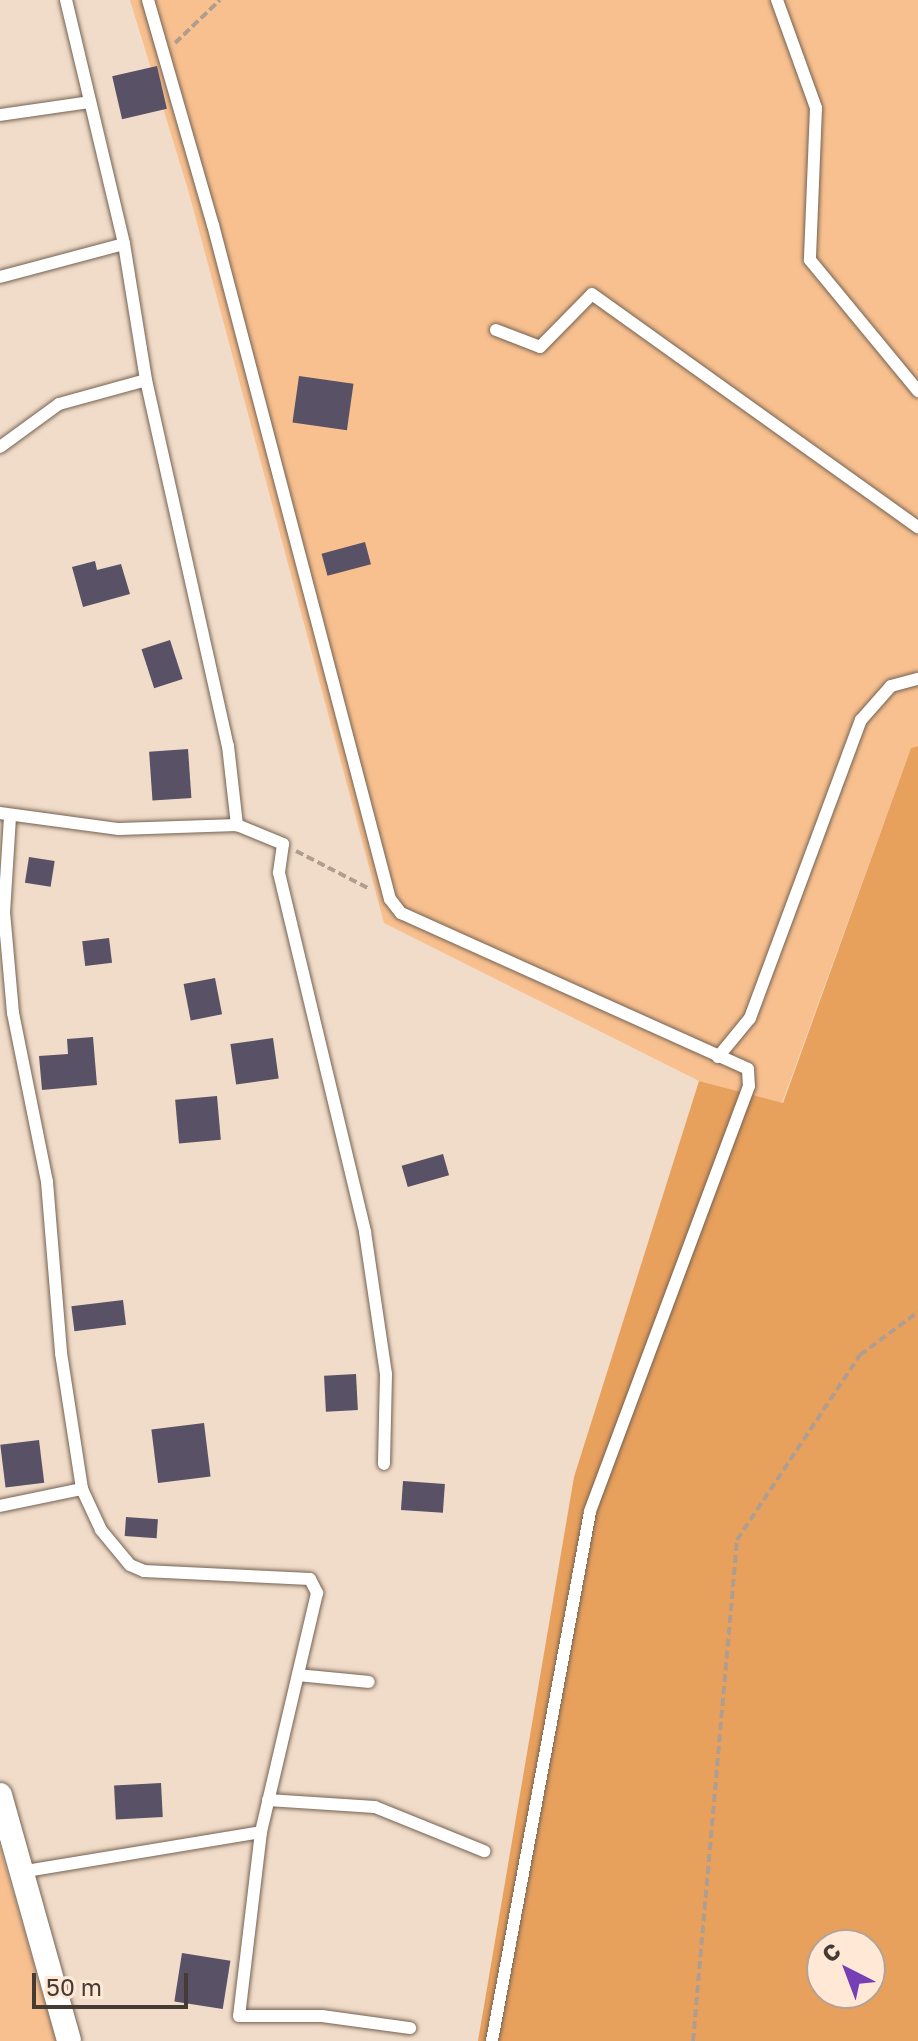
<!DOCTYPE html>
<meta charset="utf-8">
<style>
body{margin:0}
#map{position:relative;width:918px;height:2041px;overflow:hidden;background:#f1dcc9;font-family:"Golos Text",sans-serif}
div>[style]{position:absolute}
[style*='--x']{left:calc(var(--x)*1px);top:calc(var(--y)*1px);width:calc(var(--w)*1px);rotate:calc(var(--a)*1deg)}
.green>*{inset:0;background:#f8c08f}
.forest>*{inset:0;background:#e8a05d}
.building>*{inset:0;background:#595166;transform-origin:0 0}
.path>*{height:4px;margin-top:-2px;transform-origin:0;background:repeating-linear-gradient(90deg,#af9e90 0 8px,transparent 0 12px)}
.roads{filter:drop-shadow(0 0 2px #756252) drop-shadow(0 0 2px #756252)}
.lane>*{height:12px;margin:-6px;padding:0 6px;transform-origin:6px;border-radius:6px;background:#fff}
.street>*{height:24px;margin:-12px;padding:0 12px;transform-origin:12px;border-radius:12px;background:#fff}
span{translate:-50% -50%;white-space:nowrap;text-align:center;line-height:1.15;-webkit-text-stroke:8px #ffe9d6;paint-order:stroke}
.north{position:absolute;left:806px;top:1929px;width:80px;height:80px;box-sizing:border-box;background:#ffe9d6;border:2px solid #b4a395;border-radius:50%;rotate:318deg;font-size:22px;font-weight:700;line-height:32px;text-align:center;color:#443b34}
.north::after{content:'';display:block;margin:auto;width:28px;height:36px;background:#773fb5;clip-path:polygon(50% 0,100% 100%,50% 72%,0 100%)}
.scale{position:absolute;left:32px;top:1973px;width:156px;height:36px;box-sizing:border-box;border:4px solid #443b34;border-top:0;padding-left:10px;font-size:24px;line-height:28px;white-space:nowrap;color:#443b34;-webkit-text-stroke:6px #ffe9d6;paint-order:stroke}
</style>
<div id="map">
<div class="green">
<div style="clip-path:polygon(130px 0,918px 0,918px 746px,911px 748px,782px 1103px,699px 1081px,384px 923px,189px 193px)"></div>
<div style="clip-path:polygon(0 1844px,3px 1858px,56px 2041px,0 2041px)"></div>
</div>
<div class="forest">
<div style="clip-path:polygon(evenodd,918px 746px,918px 2041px,478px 2041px,574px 1477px,699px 1081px,783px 1103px,911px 748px,918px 746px,822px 1945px,870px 1945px,870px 1993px,822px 1993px,822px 1945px)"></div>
</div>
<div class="building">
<div style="left:157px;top:66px;width:44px;height:46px;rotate:77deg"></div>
<div style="left:299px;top:376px;width:55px;height:47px;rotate:8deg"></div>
<div style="left:365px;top:542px;width:23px;height:45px;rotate:75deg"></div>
<div style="clip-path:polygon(95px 561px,97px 570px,121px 564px,130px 594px,83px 607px,72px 567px)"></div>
<div style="left:170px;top:640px;width:41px;height:30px;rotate:72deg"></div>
<div style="left:188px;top:749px;width:49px;height:39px;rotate:86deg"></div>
<div style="left:29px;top:857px;width:26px;height:26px;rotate:9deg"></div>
<div style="left:109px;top:938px;width:25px;height:27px;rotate:83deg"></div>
<div style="left:215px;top:978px;width:37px;height:32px;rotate:79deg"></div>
<div style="clip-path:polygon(93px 1037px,97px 1085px,42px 1090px,39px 1056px,68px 1054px,67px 1039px)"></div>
<div style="left:273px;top:1038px;width:41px;height:43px;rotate:82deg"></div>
<div style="left:217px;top:1096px;width:44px;height:42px;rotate:85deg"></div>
<div style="left:443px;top:1154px;width:22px;height:43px;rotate:74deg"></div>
<div style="left:123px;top:1300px;width:25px;height:52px;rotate:83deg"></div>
<div style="left:356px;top:1374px;width:36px;height:32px;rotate:87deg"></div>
<div style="left:204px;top:1423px;width:54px;height:53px;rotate:83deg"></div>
<div style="left:39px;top:1440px;width:43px;height:39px;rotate:83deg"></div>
<div style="left:403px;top:1481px;width:42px;height:29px;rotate:4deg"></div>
<div style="left:126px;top:1517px;width:32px;height:19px;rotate:4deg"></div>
<div style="left:161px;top:1783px;width:34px;height:47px;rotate:87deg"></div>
<div style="left:182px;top:1953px;width:49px;height:49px;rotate:9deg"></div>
</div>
<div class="path">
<div style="--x:175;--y:43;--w:62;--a:-43.7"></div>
<div style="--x:296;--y:851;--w:83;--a:27.2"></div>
<div style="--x:693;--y:2041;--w:503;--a:-84.98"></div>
<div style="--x:737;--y:1540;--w:222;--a:-56.4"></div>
<div style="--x:860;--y:1355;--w:72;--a:-36.6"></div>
</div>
<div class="roads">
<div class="lane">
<div style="--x:66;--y:0;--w:251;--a:76.6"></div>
<div style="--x:124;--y:244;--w:138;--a:80.8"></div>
<div style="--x:146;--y:380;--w:375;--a:77.4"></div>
<div style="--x:228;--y:746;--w:80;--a:83.5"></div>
<div style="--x:148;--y:0;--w:234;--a:73.9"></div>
<div style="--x:213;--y:225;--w:697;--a:75.29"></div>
<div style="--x:390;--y:899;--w:18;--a:52"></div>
<div style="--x:401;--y:913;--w:380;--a:24.2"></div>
<div style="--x:748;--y:1069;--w:17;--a:87"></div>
<div style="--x:749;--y:1086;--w:455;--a:110.5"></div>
<div style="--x:590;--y:1512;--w:538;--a:100.5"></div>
<div style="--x:777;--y:0;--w:115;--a:70.1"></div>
<div style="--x:816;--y:108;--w:152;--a:92.3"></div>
<div style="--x:810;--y:260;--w:170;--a:50.5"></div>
<div style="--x:0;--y:115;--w:91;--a:-8.2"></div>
<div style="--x:0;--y:277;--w:128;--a:-14.9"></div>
<div style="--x:496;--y:330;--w:47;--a:21.1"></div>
<div style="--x:540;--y:347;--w:74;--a:-45.5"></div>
<div style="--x:592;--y:294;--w:401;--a:35.6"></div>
<div style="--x:0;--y:447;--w:73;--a:-36.1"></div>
<div style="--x:59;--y:404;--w:90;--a:-15.4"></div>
<div style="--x:0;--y:813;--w:120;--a:7.7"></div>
<div style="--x:119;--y:829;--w:118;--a:-1.9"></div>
<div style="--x:237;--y:825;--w:50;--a:22.4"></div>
<div style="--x:283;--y:844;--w:29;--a:98"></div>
<div style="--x:279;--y:873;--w:369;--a:76.5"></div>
<div style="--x:365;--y:1232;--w:144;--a:81.6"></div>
<div style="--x:386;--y:1374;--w:90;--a:91.3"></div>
<div style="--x:10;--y:817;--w:95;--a:93.6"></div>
<div style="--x:4;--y:912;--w:101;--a:84.9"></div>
<div style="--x:13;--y:1013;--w:172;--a:78.6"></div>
<div style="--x:47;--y:1182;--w:172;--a:85.3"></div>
<div style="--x:61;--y:1353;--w:138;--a:81.2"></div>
<div style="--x:82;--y:1489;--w:45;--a:65.1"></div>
<div style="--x:101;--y:1530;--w:45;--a:50.4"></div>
<div style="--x:130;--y:1565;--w:15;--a:23"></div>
<div style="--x:144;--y:1571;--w:166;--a:2.8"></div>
<div style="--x:310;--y:1579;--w:16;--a:63"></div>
<div style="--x:317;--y:1593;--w:245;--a:103.2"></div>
<div style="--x:261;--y:1832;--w:185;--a:96.8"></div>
<div style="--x:239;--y:2016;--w:83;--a:0"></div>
<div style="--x:322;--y:2016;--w:89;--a:7.8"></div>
<div style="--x:718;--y:1057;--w:50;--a:-50.6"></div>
<div style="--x:750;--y:1018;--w:318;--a:-69.6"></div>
<div style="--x:861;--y:720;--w:45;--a:-48.6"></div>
<div style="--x:891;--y:686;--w:28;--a:-15"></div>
<div style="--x:0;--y:1506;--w:84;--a:-11.7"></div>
<div style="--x:298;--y:1675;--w:71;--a:5.6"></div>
<div style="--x:268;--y:1800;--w:107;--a:3.7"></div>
<div style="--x:375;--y:1807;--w:118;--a:22"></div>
<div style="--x:20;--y:1872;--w:244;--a:-9.4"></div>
</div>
<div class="street">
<div style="--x:0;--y:1795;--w:255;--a:74.3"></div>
</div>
</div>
<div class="north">С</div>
<div class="scale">50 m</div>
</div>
